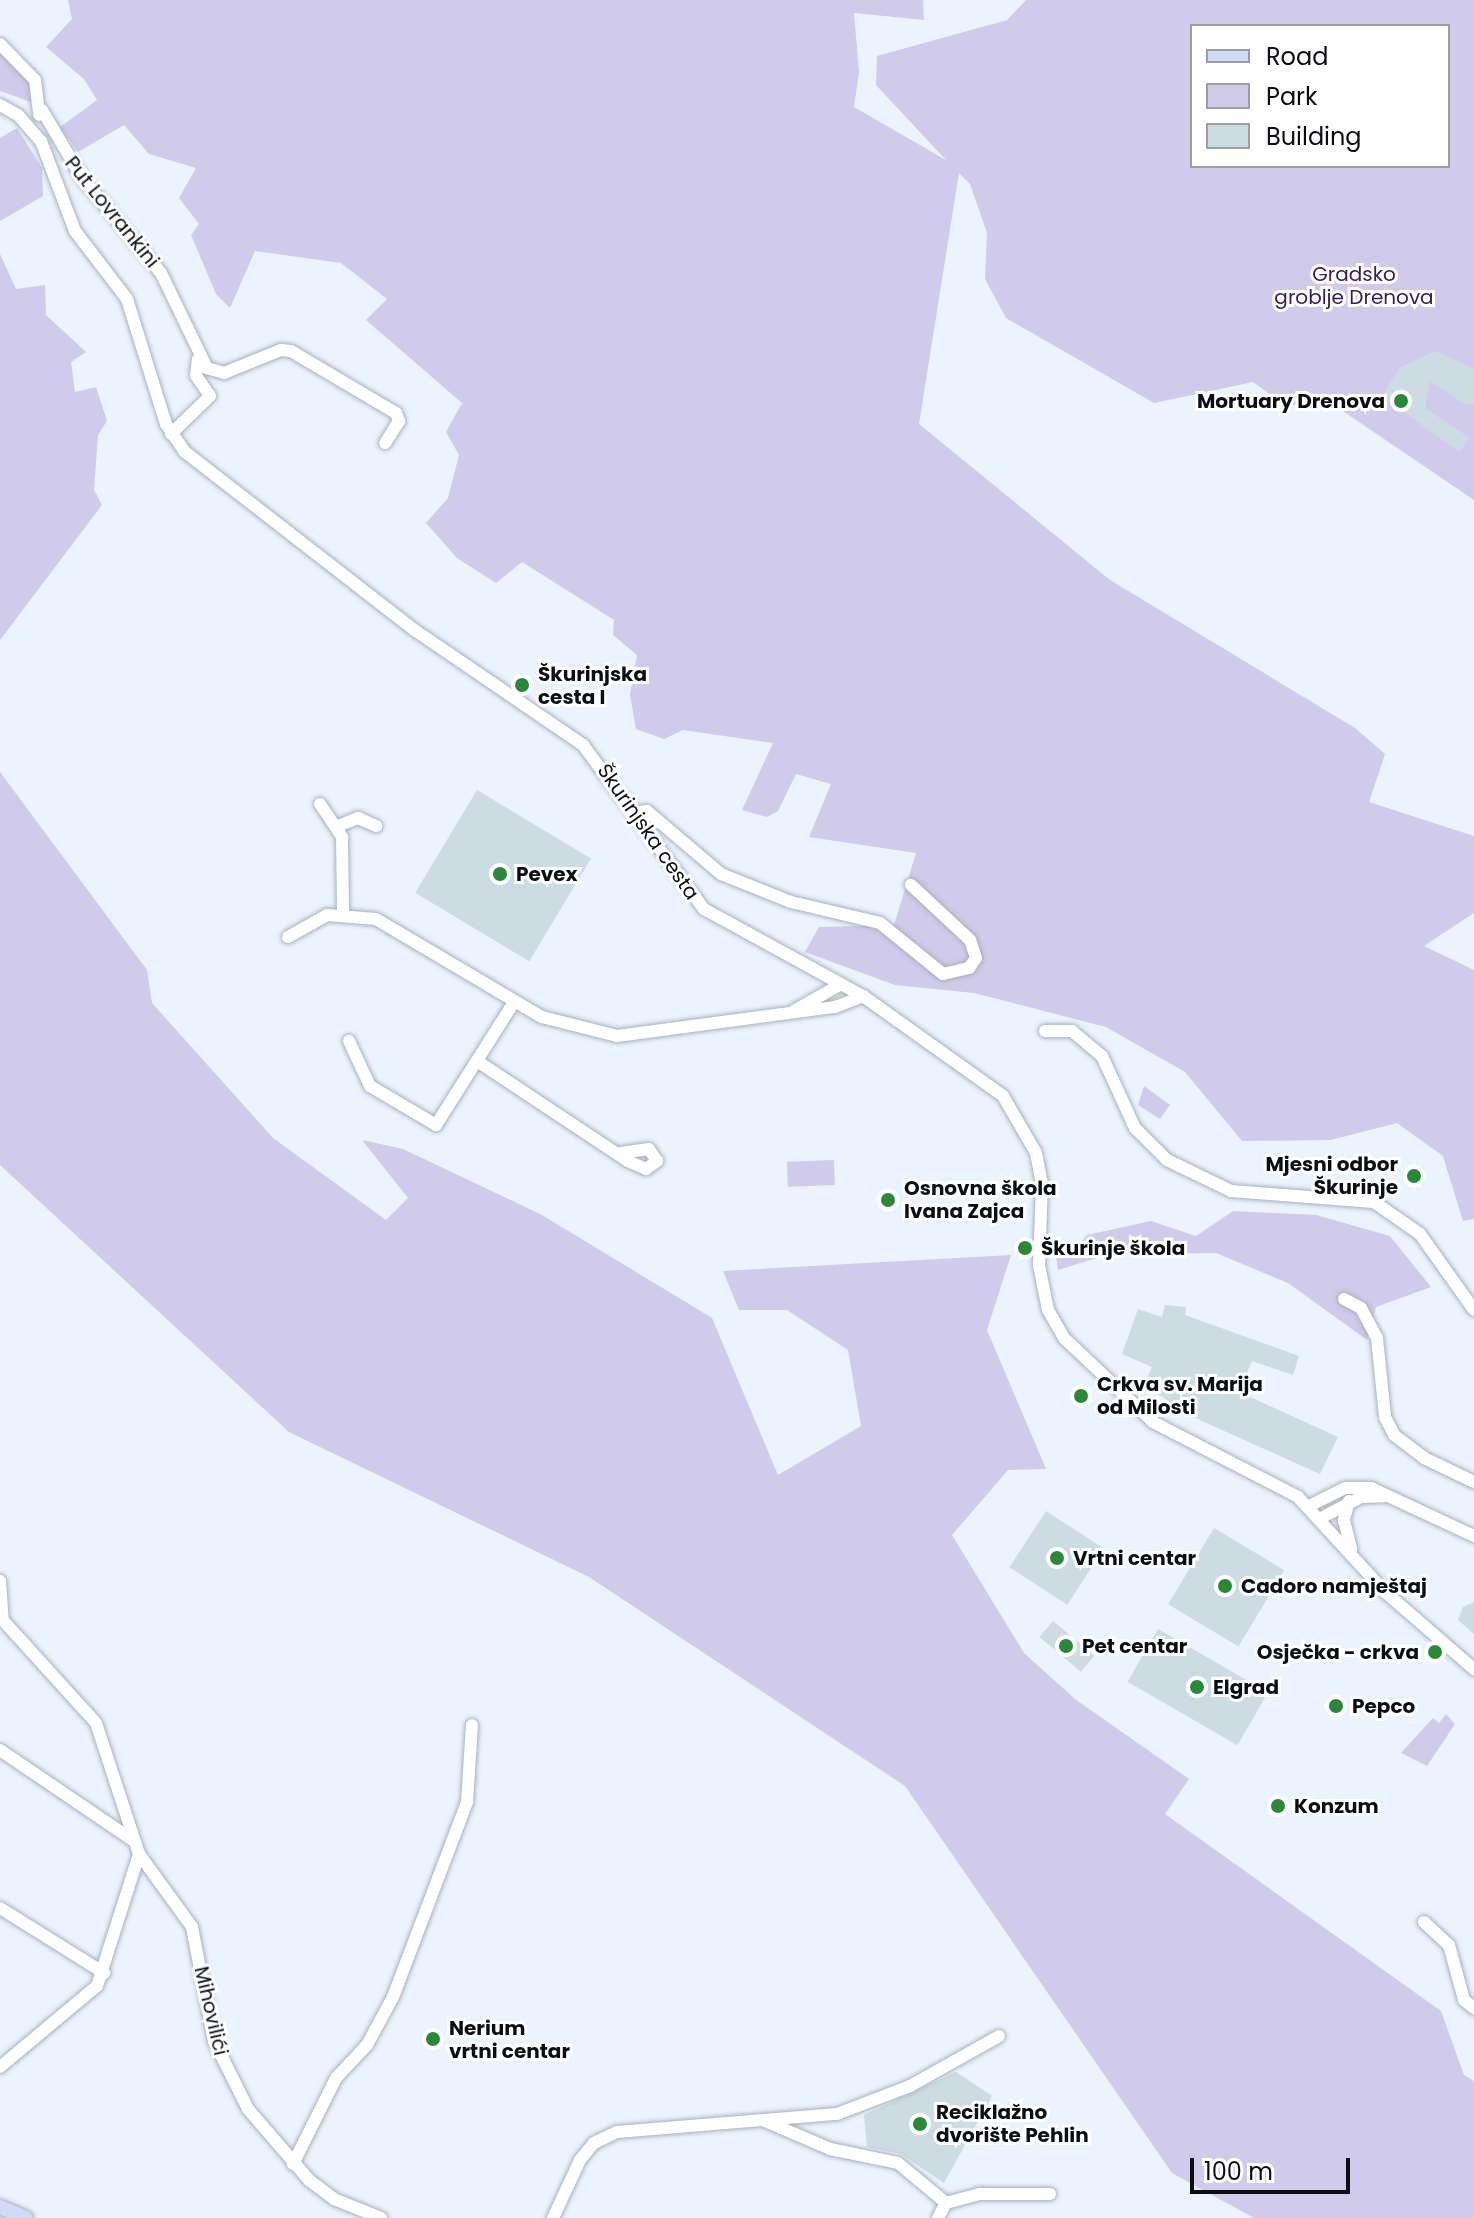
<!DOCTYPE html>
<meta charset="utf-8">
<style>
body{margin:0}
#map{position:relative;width:1474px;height:2218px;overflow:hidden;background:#eaf3fe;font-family:Poppins,sans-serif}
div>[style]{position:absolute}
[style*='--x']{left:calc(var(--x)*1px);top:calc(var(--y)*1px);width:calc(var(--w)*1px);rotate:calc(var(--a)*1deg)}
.green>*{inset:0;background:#d0caeb;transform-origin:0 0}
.building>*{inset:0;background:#cddbe3;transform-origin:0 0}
.roads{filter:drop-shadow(0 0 2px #a8b1bc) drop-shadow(0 0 2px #a8b1bc)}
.minor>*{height:12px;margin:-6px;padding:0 6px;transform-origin:6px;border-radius:6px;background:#fff}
.major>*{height:14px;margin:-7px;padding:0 7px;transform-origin:7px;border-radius:7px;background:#d1daf6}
.dots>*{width:22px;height:22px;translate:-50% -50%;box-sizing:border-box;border:4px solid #fff;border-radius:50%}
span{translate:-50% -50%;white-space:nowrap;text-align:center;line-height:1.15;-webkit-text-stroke:6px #fff;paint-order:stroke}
.street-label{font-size:20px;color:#0a0d11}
.park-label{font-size:20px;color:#34205e}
.poi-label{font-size:20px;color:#0a0d11;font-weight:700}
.right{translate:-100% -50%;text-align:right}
.left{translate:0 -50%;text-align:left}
.legend{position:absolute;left:1190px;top:24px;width:260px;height:144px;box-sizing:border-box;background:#fff;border:2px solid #9d9ea0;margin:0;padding:10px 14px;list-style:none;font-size:24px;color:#0a0d11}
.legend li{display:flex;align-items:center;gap:16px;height:40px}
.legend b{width:40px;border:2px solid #9d9ea0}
.scale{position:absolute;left:1190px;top:2158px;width:160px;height:36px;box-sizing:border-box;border:4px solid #0a0d11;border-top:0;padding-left:10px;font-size:24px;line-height:28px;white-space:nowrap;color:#0a0d11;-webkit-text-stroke:6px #fff;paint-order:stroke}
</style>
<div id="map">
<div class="green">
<div style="clip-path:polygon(evenodd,68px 0,923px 0,924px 20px,854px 13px,859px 72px,854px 107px,946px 160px,876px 85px,877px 56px,1007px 20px,1026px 0,1474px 0,1474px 500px,1331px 403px,1286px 406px,1253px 382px,1154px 403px,1006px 318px,985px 279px,987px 233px,970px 184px,959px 173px,919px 424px,1110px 580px,1355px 728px,1385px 754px,1369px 802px,1474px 836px,1474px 913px,1424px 946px,1474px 970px,1474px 1219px,1463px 1221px,1443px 1156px,1397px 1123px,1331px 1140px,1242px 1141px,1185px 1072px,1106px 1027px,974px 993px,895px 985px,805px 952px,819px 927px,894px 925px,916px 853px,809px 837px,831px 784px,796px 774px,778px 811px,767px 817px,742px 810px,773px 743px,683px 730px,664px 739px,636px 729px,630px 695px,637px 655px,613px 635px,614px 620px,522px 562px,496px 583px,457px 558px,426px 523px,448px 498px,459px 455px,446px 432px,462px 403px,366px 320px,387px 299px,341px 263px,255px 251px,230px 308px,216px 294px,191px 235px,199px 224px,179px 198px,196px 168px,149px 154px,124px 125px,78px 152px,60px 127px,97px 100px,84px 79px,46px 47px,72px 19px,68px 0,1192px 26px,1448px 26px,1448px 166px,1192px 166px,1192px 26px)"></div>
<div style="clip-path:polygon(0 50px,33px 84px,31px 102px,0 91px)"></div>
<div style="clip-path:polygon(17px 128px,42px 168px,43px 196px,0 221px,0 138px)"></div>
<div style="clip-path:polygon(0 254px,16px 289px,45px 285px,46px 315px,86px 352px,71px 362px,75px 392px,96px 387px,107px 421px,98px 435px,94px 490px,102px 505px,0 640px)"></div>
<div style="clip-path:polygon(0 772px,147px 970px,152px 1003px,273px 1138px,386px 1220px,408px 1198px,362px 1140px,403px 1149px,542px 1215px,712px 1318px,778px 1475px,861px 1426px,848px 1350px,787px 1310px,739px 1310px,723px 1271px,1011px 1255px,987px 1330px,1046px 1469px,1008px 1470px,952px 1535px,1024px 1653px,1075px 1699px,1189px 1779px,1165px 1814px,1441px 2011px,1464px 2075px,1474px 2081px,1474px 2218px,1254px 2218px,1172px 2173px,905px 1786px,589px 1577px,289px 1432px,0 1165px)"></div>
<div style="clip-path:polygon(1144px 1086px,1170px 1105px,1160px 1119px,1138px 1105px)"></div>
<div style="left:834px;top:1160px;width:25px;height:47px;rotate:88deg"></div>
<div style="clip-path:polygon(1233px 1211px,1316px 1215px,1390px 1236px,1431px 1287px,1376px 1307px,1367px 1340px,1288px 1283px,1216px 1253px,1149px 1254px,1132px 1247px,1058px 1270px,1054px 1243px,1080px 1244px,1087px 1235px,1151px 1221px,1196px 1236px)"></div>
<div style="clip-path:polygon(1446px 1714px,1455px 1724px,1427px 1766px,1401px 1753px,1433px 1718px,1439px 1723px)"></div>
</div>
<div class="building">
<div style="clip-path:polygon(1436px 351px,1474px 369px,1474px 403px,1466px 405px,1430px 381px,1425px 408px,1470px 438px,1459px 452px,1382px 396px,1400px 367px)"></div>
<div style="left:477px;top:790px;width:133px;height:120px;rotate:31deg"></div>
<div style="clip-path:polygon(1165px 1305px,1186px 1307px,1185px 1315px,1299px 1356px,1293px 1375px,1252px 1361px,1239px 1392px,1338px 1437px,1320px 1474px,1191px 1416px,1144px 1385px,1152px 1367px,1122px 1354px,1138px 1309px,1162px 1317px)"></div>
<div style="left:1046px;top:1511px;width:69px;height:67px;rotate:33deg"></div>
<div style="left:1214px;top:1528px;width:82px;height:89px;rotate:31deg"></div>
<div style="clip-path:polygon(1474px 1602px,1474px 1634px,1458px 1620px,1463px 1607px)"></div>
<div style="left:1053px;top:1621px;width:54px;height:21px;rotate:40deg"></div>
<div style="left:1158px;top:1629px;width:127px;height:61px;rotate:30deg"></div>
<div style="clip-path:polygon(956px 2072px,992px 2096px,944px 2183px,901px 2154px,867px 2147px,864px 2115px)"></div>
</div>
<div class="roads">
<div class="minor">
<div style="--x:0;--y:44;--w:50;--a:45.8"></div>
<div style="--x:35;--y:80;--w:35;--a:83"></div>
<div style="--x:0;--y:105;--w:21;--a:29"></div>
<div style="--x:18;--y:115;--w:35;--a:49"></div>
<div style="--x:41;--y:141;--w:96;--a:69.3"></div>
<div style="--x:75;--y:231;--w:86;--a:52.6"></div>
<div style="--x:127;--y:299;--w:131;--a:72.7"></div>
<div style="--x:166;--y:424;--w:34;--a:56"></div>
<div style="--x:185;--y:452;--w:292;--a:37.8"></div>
<div style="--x:416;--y:631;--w:202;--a:34.3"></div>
<div style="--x:583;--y:745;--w:204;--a:53.6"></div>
<div style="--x:704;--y:909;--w:181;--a:28.7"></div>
<div style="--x:863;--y:996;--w:172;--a:35.5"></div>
<div style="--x:1003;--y:1096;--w:66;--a:59.9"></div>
<div style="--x:1036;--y:1153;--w:32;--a:79"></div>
<div style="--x:1042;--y:1184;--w:81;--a:92.1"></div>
<div style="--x:1039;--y:1265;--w:46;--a:78.7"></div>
<div style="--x:1048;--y:1310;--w:32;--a:60"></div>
<div style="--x:1064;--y:1338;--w:122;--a:43.3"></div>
<div style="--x:1153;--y:1422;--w:163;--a:27.3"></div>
<div style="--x:1298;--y:1497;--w:129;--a:47.5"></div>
<div style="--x:1385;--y:1592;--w:118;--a:40.9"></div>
<div style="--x:42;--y:110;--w:79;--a:59.5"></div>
<div style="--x:82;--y:178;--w:124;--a:50.3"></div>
<div style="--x:161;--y:273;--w:106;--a:64.2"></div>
<div style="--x:207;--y:368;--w:18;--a:16"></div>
<div style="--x:224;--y:373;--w:61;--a:-22"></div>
<div style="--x:281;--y:350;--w:10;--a:6"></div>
<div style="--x:291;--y:351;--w:122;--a:30.6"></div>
<div style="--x:396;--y:413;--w:9;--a:69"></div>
<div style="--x:399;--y:421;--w:26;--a:122"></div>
<div style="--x:171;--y:434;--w:54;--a:-44.3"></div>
<div style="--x:210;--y:396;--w:25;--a:-124"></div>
<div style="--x:196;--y:375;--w:16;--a:-83"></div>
<div style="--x:320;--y:804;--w:40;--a:56"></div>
<div style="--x:342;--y:837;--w:76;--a:89.2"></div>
<div style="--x:634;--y:813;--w:13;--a:-9"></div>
<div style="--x:647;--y:811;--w:97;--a:40.4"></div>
<div style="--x:721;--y:874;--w:75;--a:21.8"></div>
<div style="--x:791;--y:902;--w:91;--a:13.3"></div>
<div style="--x:880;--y:923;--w:81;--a:39"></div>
<div style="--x:943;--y:974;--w:27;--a:-13"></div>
<div style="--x:969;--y:968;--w:12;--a:-55"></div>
<div style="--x:976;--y:958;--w:19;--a:-108"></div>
<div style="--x:970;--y:940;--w:81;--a:-137"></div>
<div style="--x:338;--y:826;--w:22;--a:-22"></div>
<div style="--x:358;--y:818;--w:20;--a:24"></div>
<div style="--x:288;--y:937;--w:45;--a:-29.4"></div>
<div style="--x:327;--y:915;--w:49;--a:4.7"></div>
<div style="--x:376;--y:919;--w:193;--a:30.6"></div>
<div style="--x:542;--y:1017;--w:77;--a:14.2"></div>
<div style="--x:617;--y:1036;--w:220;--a:-7.6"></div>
<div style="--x:835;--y:1007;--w:30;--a:-21"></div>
<div style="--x:794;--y:1011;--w:54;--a:-29.9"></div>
<div style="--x:1045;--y:1031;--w:27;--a:0"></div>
<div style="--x:1072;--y:1031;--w:39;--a:40"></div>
<div style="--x:1102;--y:1056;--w:79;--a:65.4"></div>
<div style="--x:1135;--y:1128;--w:45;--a:45"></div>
<div style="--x:1167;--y:1160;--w:71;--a:25.8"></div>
<div style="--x:1231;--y:1191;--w:143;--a:4.4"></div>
<div style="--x:1374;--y:1202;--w:56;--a:34.8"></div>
<div style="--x:1420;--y:1234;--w:93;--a:54.6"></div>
<div style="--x:349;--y:1041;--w:50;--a:65"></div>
<div style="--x:370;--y:1086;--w:77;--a:30.6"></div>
<div style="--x:436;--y:1125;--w:146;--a:-57.6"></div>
<div style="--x:477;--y:1061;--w:181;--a:33.5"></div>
<div style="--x:628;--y:1161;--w:20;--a:24"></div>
<div style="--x:646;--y:1169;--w:14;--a:-36"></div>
<div style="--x:657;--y:1161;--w:14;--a:-124"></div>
<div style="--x:649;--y:1149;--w:29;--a:172"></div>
<div style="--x:1344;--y:1299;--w:19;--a:28"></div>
<div style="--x:1361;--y:1308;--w:34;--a:62"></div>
<div style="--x:1377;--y:1338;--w:79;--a:84.2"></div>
<div style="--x:1385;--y:1417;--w:20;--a:63"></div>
<div style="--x:1394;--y:1435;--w:38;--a:37"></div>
<div style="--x:1424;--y:1458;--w:55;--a:25.6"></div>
<div style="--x:1349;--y:1501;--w:20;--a:105"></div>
<div style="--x:1344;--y:1520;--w:30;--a:76"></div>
<div style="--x:1309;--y:1506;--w:40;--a:-26.6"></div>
<div style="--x:1345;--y:1488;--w:26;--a:0"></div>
<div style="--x:1371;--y:1488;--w:114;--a:25"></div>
<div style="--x:1319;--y:1519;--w:47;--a:-27.6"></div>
<div style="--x:1361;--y:1497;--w:23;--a:-2"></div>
<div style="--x:0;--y:1581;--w:39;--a:86"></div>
<div style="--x:0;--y:1617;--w:143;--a:47.8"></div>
<div style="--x:96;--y:1723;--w:138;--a:71.8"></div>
<div style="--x:139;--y:1854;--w:90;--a:54"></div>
<div style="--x:192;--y:1927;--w:116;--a:79.1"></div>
<div style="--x:214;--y:2041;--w:76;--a:63.4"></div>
<div style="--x:248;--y:2109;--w:94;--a:49.3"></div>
<div style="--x:309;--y:2180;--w:31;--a:37"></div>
<div style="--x:334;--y:2199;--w:51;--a:22"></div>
<div style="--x:0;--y:1750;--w:162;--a:34.2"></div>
<div style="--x:0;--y:1908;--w:123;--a:32"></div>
<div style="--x:1424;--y:1922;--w:34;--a:43"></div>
<div style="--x:1449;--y:1945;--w:57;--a:74.7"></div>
<div style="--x:1464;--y:2000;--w:13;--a:39"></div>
<div style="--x:0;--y:2067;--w:126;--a:-39.9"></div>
<div style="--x:97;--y:1986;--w:139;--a:-72.3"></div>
<div style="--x:765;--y:2121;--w:71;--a:23.3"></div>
<div style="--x:830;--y:2149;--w:69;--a:11.6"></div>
<div style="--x:898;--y:2163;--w:62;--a:39.8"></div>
<div style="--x:293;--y:2164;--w:96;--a:-63.4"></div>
<div style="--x:336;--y:2078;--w:45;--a:-46.8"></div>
<div style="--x:367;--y:2045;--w:55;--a:-61.6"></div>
<div style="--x:393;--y:1997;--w:209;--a:-69.2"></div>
<div style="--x:467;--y:1802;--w:77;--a:-86.3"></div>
<div style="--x:553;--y:2218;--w:64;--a:-65"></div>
<div style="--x:580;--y:2160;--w:22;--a:-51"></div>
<div style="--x:594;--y:2143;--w:25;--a:-26"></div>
<div style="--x:617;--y:2132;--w:221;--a:-4.7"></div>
<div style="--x:837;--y:2114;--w:78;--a:-21"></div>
<div style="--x:910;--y:2086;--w:102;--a:-29.3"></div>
<div style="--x:938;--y:2218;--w:17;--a:-62"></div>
<div style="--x:946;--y:2203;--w:34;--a:-15"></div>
<div style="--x:979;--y:2194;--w:71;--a:0"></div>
</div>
<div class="major">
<div style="--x:0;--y:2207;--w:28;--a:23"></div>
</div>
</div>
<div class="dots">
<div style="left:1401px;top:401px;background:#2c8839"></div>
<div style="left:522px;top:685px;background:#2c8839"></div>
<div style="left:500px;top:874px;background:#2c8839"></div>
<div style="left:1414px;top:1176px;background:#2c8839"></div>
<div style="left:888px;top:1200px;background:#2c8839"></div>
<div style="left:1025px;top:1248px;background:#2c8839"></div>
<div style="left:1081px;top:1396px;background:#2c8839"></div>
<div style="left:1057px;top:1558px;background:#2c8839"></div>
<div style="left:1225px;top:1586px;background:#2c8839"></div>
<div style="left:1066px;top:1646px;background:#2c8839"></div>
<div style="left:1435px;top:1652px;background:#2c8839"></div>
<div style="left:1197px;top:1687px;background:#2c8839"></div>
<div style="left:1336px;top:1706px;background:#2c8839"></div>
<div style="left:1278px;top:1806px;background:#2c8839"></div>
<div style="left:433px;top:2039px;background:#2c8839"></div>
<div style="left:920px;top:2124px;background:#2c8839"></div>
</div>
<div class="street-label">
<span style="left:112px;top:212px;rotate:51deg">Put Lovrankini</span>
<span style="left:648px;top:832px;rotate:55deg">Škurinjska cesta</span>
<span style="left:211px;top:2011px;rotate:77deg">Mihovilići</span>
</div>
<div class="park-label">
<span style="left:1354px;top:286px">Gradsko<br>groblje Drenova</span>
</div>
<div class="poi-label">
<span class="right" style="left:1385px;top:401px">Mortuary Drenova</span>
<span class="left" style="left:538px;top:686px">Škurinjska<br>cesta I</span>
<span class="left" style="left:516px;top:874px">Pevex</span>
<span class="right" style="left:1398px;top:1176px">Mjesni odbor<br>Škurinje</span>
<span class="left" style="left:904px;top:1200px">Osnovna škola<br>Ivana Zajca</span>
<span class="left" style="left:1041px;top:1248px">Škurinje škola</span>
<span class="left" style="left:1097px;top:1396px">Crkva sv. Marija<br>od Milosti</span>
<span class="left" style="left:1073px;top:1558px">Vrtni centar</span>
<span class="left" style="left:1241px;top:1586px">Cadoro namještaj</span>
<span class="left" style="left:1082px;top:1646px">Pet centar</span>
<span class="right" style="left:1419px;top:1652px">Osječka - crkva</span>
<span class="left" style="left:1213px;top:1687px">Elgrad</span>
<span class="left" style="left:1352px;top:1706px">Pepco</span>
<span class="left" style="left:1294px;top:1806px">Konzum</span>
<span class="left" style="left:449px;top:2040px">Nerium<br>vrtni centar</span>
<span class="left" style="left:936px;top:2124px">Reciklažno<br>dvorište Pehlin</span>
</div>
<ul class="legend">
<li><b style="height:10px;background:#d1daf6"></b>Road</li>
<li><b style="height:22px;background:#d0caeb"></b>Park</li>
<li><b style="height:22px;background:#cddbe3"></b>Building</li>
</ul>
<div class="scale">100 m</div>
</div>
